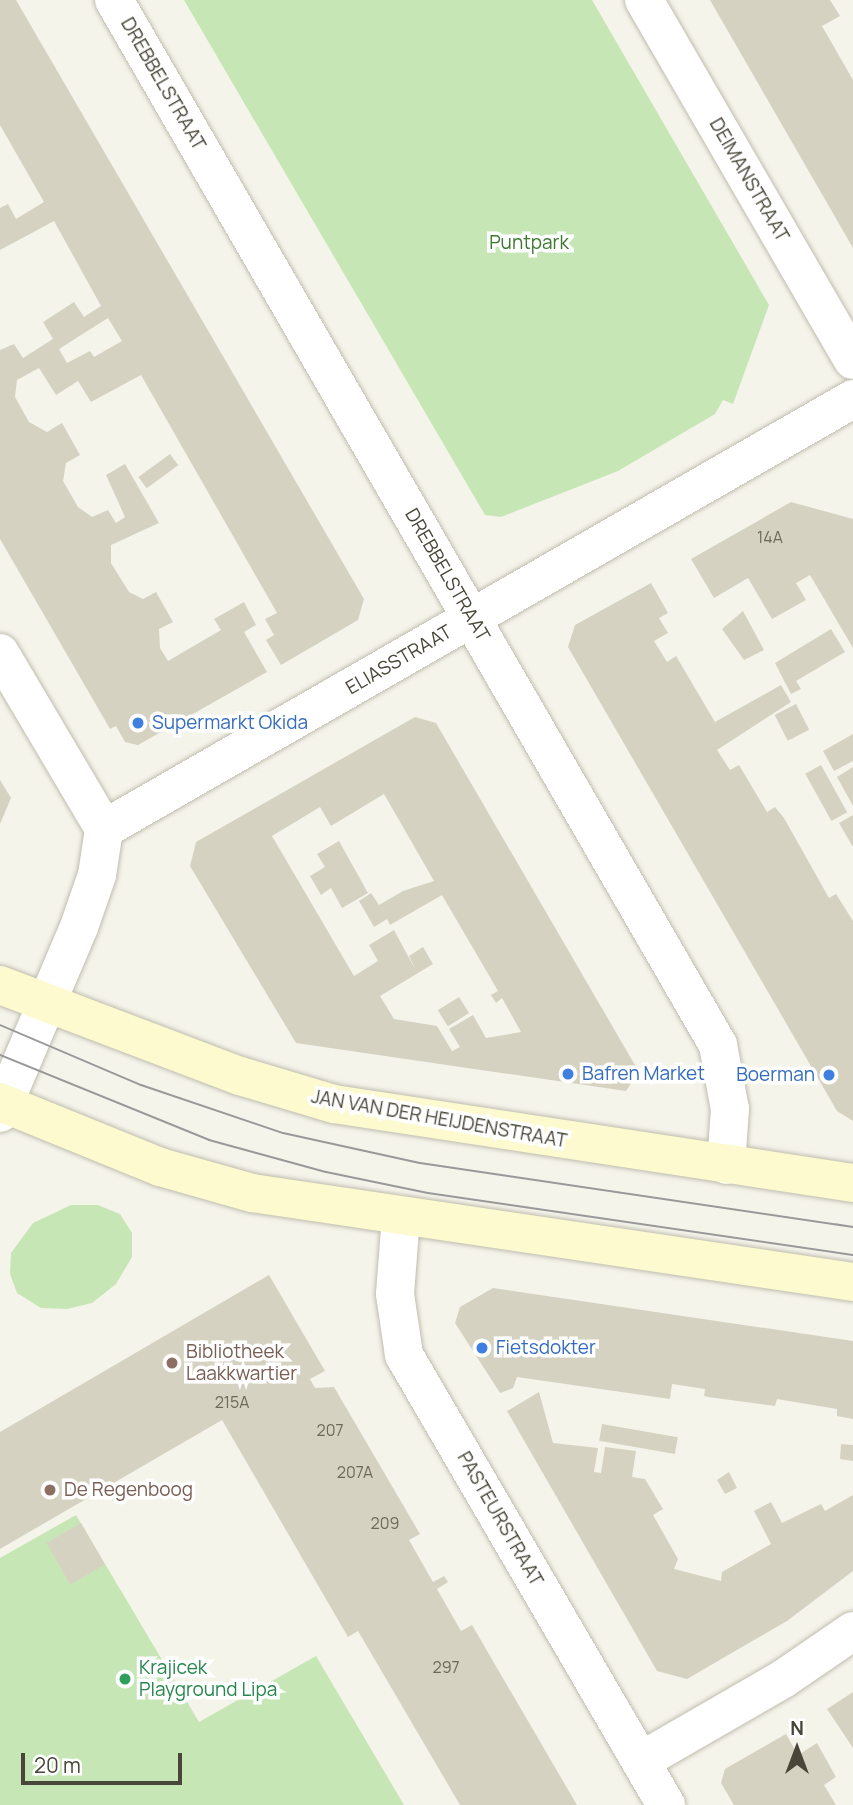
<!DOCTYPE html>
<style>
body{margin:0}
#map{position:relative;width:853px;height:1805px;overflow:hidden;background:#f5f4eb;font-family:Manrope,sans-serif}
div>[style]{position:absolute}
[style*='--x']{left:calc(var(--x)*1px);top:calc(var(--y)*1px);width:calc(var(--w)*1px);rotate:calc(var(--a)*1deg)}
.green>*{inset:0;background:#c7e6b6}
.building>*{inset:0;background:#d6d2c1;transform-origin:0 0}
.roads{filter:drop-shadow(0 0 2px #c0bdae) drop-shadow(0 0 2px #c0bdae)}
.street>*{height:38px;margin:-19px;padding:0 19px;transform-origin:19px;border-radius:19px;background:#fff}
.secondary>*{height:38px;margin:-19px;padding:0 19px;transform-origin:19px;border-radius:19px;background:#fcface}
.tram>*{height:2px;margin:-1px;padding:0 1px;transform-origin:1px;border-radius:1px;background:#999}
.dots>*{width:19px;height:19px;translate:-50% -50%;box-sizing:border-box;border:4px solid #fff;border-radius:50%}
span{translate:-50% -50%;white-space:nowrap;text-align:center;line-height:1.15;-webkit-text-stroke:7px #fff;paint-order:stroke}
.number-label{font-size:16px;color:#6c695b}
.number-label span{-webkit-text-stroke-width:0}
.street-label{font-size:19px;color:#494639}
.park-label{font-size:19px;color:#3c782e}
.shop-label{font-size:19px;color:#366cbe}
.left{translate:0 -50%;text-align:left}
.right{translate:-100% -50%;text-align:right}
.education-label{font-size:19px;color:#785e54}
.leisure-label{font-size:19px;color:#27864d}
.north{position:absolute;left:762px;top:1714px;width:70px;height:70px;-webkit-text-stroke:5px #fff;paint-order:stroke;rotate:0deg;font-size:19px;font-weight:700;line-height:28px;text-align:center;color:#494639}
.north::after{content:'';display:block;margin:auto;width:24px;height:32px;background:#494639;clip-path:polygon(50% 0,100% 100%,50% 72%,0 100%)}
.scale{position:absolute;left:21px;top:1753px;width:161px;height:32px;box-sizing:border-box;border:4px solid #494639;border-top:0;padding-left:9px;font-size:21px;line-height:24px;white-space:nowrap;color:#494639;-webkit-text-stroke:5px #fff;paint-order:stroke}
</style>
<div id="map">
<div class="green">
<div style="clip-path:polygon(184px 0,592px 0,769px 305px,733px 404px,723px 400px,715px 414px,618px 471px,501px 517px,485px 515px)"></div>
<div style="clip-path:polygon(71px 1205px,98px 1205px,120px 1214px,132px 1233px,132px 1257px,116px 1284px,92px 1303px,67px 1309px,41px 1308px,17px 1293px,10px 1274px,11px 1253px,33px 1223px)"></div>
<div style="clip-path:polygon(76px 1515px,199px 1722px,316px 1656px,404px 1805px,0 1805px,0 1558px)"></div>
</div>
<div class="building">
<div style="clip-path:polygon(evenodd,0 0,16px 0,364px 599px,358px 620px,281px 665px,266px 640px,274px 635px,265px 619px,277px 613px,141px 375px,91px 402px,78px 381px,56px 395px,39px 368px,17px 380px,15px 397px,29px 422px,47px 432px,62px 423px,80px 455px,66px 463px,63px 481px,78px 507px,92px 517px,108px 510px,116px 523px,125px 517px,106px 475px,125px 464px,159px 523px,111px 545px,111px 563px,129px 592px,143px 599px,156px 592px,173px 622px,159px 629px,160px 648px,168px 661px,221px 630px,214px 619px,244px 602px,256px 625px,244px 632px,267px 672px,138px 745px,125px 742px,116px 726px,110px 729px,0 539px,0 350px,14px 344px,23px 358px,53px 339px,43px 322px,74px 302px,84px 317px,101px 306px,54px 221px,0 250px,0 208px,8px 204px,16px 219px,44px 202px,0 125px,0 0,108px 318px,122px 341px,94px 357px,90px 351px,67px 363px,59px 349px,108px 318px)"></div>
<div style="clip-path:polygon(710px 0,830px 0,840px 16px,822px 26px,853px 80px,853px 248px)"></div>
<div style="left:170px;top:454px;width:14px;height:39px;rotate:54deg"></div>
<div style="clip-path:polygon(791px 502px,853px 519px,853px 648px,810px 575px,796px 583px,806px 600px,772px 619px,748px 578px,714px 598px,691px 559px)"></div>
<div style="clip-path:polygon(651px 583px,668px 613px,659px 618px,668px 633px,654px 641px,667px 662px,676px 656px,715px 722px,781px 685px,791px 702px,717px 750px,730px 770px,739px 765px,767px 812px,775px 807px,784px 818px,829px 898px,836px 894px,853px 921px,853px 1121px,837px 1111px,568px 647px,575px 625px)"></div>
<div style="clip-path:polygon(743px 611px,764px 650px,744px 660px,722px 629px)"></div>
<div style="clip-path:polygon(831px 629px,845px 652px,796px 681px,801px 689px,791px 694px,775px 663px)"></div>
<div style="left:796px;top:704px;width:29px;height:24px;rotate:63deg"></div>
<div style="clip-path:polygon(evenodd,415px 717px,436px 723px,639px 1072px,626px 1091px,296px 1043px,190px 866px,196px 842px,415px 717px,384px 794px,434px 881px,403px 891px,379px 905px,371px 893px,359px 901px,374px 927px,387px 919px,390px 925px,442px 895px,498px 991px,491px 995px,496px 1003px,502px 998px,521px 1032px,486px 1038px,473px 1015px,449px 1029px,460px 1047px,452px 1051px,437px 1026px,394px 1019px,380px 996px,433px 964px,423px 947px,409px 956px,416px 971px,394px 930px,369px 945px,378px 961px,354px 976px,272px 836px,320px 807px,331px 826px,384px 794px)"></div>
<div style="clip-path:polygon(853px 734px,853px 761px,834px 771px,823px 751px)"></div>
<div style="left:821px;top:765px;width:54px;height:18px;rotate:61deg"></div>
<div style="clip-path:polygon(853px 767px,853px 806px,837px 777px)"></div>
<div style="clip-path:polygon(0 780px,11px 798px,0 824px)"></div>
<div style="clip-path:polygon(853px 815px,853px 847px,839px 823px)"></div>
<div style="clip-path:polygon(339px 841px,368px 893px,342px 908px,331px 888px,321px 895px,310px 876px,325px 867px,317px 854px)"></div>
<div style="left:459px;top:997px;width:19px;height:25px;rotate:58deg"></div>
<div style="clip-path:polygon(269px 1275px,325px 1371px,310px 1379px,315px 1388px,334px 1387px,420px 1534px,409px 1540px,433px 1582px,444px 1576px,448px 1582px,437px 1589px,461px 1631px,472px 1625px,577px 1805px,460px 1805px,358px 1631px,348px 1637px,222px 1420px,0 1549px,0 1432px)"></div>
<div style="clip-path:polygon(493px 1288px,853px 1341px,853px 1419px,837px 1416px,837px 1409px,777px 1399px,775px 1406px,708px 1397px,704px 1396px,705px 1389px,672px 1384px,670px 1399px,517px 1377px,513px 1388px,500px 1393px,455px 1323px,460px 1307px)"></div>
<div style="clip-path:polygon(539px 1392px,553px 1443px,598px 1448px,594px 1472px,601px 1473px,605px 1447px,636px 1451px,632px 1477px,645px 1479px,663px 1509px,653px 1515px,678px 1559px,674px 1569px,721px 1581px,722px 1572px,771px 1544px,754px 1511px,771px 1502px,782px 1523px,821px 1504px,825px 1511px,853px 1495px,853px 1571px,787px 1621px,687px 1679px,657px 1671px,507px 1411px)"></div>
<div style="left:602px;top:1424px;width:77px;height:17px;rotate:10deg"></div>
<div style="clip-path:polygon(841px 1444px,853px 1445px,853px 1461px,840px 1459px)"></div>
<div style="clip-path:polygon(729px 1472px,737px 1488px,725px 1494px,717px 1480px)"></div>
<div style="left:81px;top:1523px;width:48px;height:40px;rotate:60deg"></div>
<div style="clip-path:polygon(853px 1692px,853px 1748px,827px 1709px)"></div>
<div style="clip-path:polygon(786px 1734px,798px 1755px,817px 1743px,836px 1777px,824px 1785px,836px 1805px,734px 1805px,721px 1783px,725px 1769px)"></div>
</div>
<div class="roads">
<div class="street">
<div style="--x:114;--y:0;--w:1207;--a:59.97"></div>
<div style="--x:718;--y:1045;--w:65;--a:79.4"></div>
<div style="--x:730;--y:1109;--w:56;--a:94.1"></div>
<div style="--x:644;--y:0;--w:416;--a:59.9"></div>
<div style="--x:0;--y:653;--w:204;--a:59.4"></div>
<div style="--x:104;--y:829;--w:864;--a:-29.86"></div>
<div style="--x:0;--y:1113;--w:202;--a:-67"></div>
<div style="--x:79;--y:927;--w:55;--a:-70.9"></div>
<div style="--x:97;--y:875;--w:47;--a:-81.3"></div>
<div style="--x:401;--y:1216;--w:78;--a:94.4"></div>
<div style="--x:395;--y:1294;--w:62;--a:81.6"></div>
<div style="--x:404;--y:1355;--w:521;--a:59.79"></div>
<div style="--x:641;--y:1761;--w:164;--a:-30"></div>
<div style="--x:783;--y:1679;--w:85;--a:-34.4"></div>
</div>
<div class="secondary">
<div style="--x:0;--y:985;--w:257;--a:20.8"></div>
<div style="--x:240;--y:1076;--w:98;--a:16.6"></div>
<div style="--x:334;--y:1104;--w:525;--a:8.65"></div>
<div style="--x:0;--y:1102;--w:173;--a:22.1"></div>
<div style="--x:160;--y:1167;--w:96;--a:15.8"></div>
<div style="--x:252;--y:1193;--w:608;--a:8.42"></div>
</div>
</div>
<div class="tram">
<div style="--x:0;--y:1025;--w:153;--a:23.1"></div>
<div style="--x:141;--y:1085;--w:150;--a:18.7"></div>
<div style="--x:283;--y:1133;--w:140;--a:12.4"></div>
<div style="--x:420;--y:1163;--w:438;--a:8.4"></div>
<div style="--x:0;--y:1055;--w:226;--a:22.1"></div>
<div style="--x:209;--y:1140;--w:121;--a:15.3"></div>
<div style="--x:326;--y:1172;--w:104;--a:11.6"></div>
<div style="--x:428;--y:1193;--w:429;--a:8.3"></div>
</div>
<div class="dots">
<div style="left:138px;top:723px;background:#3f7fe0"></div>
<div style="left:568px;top:1074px;background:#3f7fe0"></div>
<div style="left:829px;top:1075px;background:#3f7fe0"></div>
<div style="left:482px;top:1348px;background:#3f7fe0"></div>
<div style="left:172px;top:1363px;background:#8d6e63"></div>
<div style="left:50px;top:1490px;background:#8d6e63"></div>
<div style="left:125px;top:1679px;background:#2e9e5b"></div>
</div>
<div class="number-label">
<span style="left:770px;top:537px">14A</span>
<span style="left:232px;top:1402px">215A</span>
<span style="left:330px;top:1430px">207</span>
<span style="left:355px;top:1472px">207A</span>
<span style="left:385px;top:1523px">209</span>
<span style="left:446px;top:1667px">297</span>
</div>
<div class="street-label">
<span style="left:163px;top:84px;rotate:60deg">DREBBELSTRAAT</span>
<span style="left:749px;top:180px;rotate:60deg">DEIMANSTRAAT</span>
<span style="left:447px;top:575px;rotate:60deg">DREBBELSTRAAT</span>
<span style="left:399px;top:660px;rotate:-30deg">ELIASSTRAAT</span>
<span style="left:439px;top:1119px;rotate:10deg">JAN VAN DER HEIJDENSTRAAT</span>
<span style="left:500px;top:1519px;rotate:60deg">PASTEURSTRAAT</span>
</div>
<div class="park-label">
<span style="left:529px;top:243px">Puntpark</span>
</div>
<div class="shop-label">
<span class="left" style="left:152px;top:723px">Supermarkt Okida</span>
<span class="left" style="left:582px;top:1074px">Bafren Market</span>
<span class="right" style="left:815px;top:1075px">Boerman</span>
<span class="left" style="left:496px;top:1348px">Fietsdokter</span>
</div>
<div class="education-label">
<span class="left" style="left:186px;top:1363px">Bibliotheek<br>Laakkwartier</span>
<span class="left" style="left:64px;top:1490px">De Regenboog</span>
</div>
<div class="leisure-label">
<span class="left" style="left:139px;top:1679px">Krajicek<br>Playground Lipa</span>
</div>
<div class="north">N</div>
<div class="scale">20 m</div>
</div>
